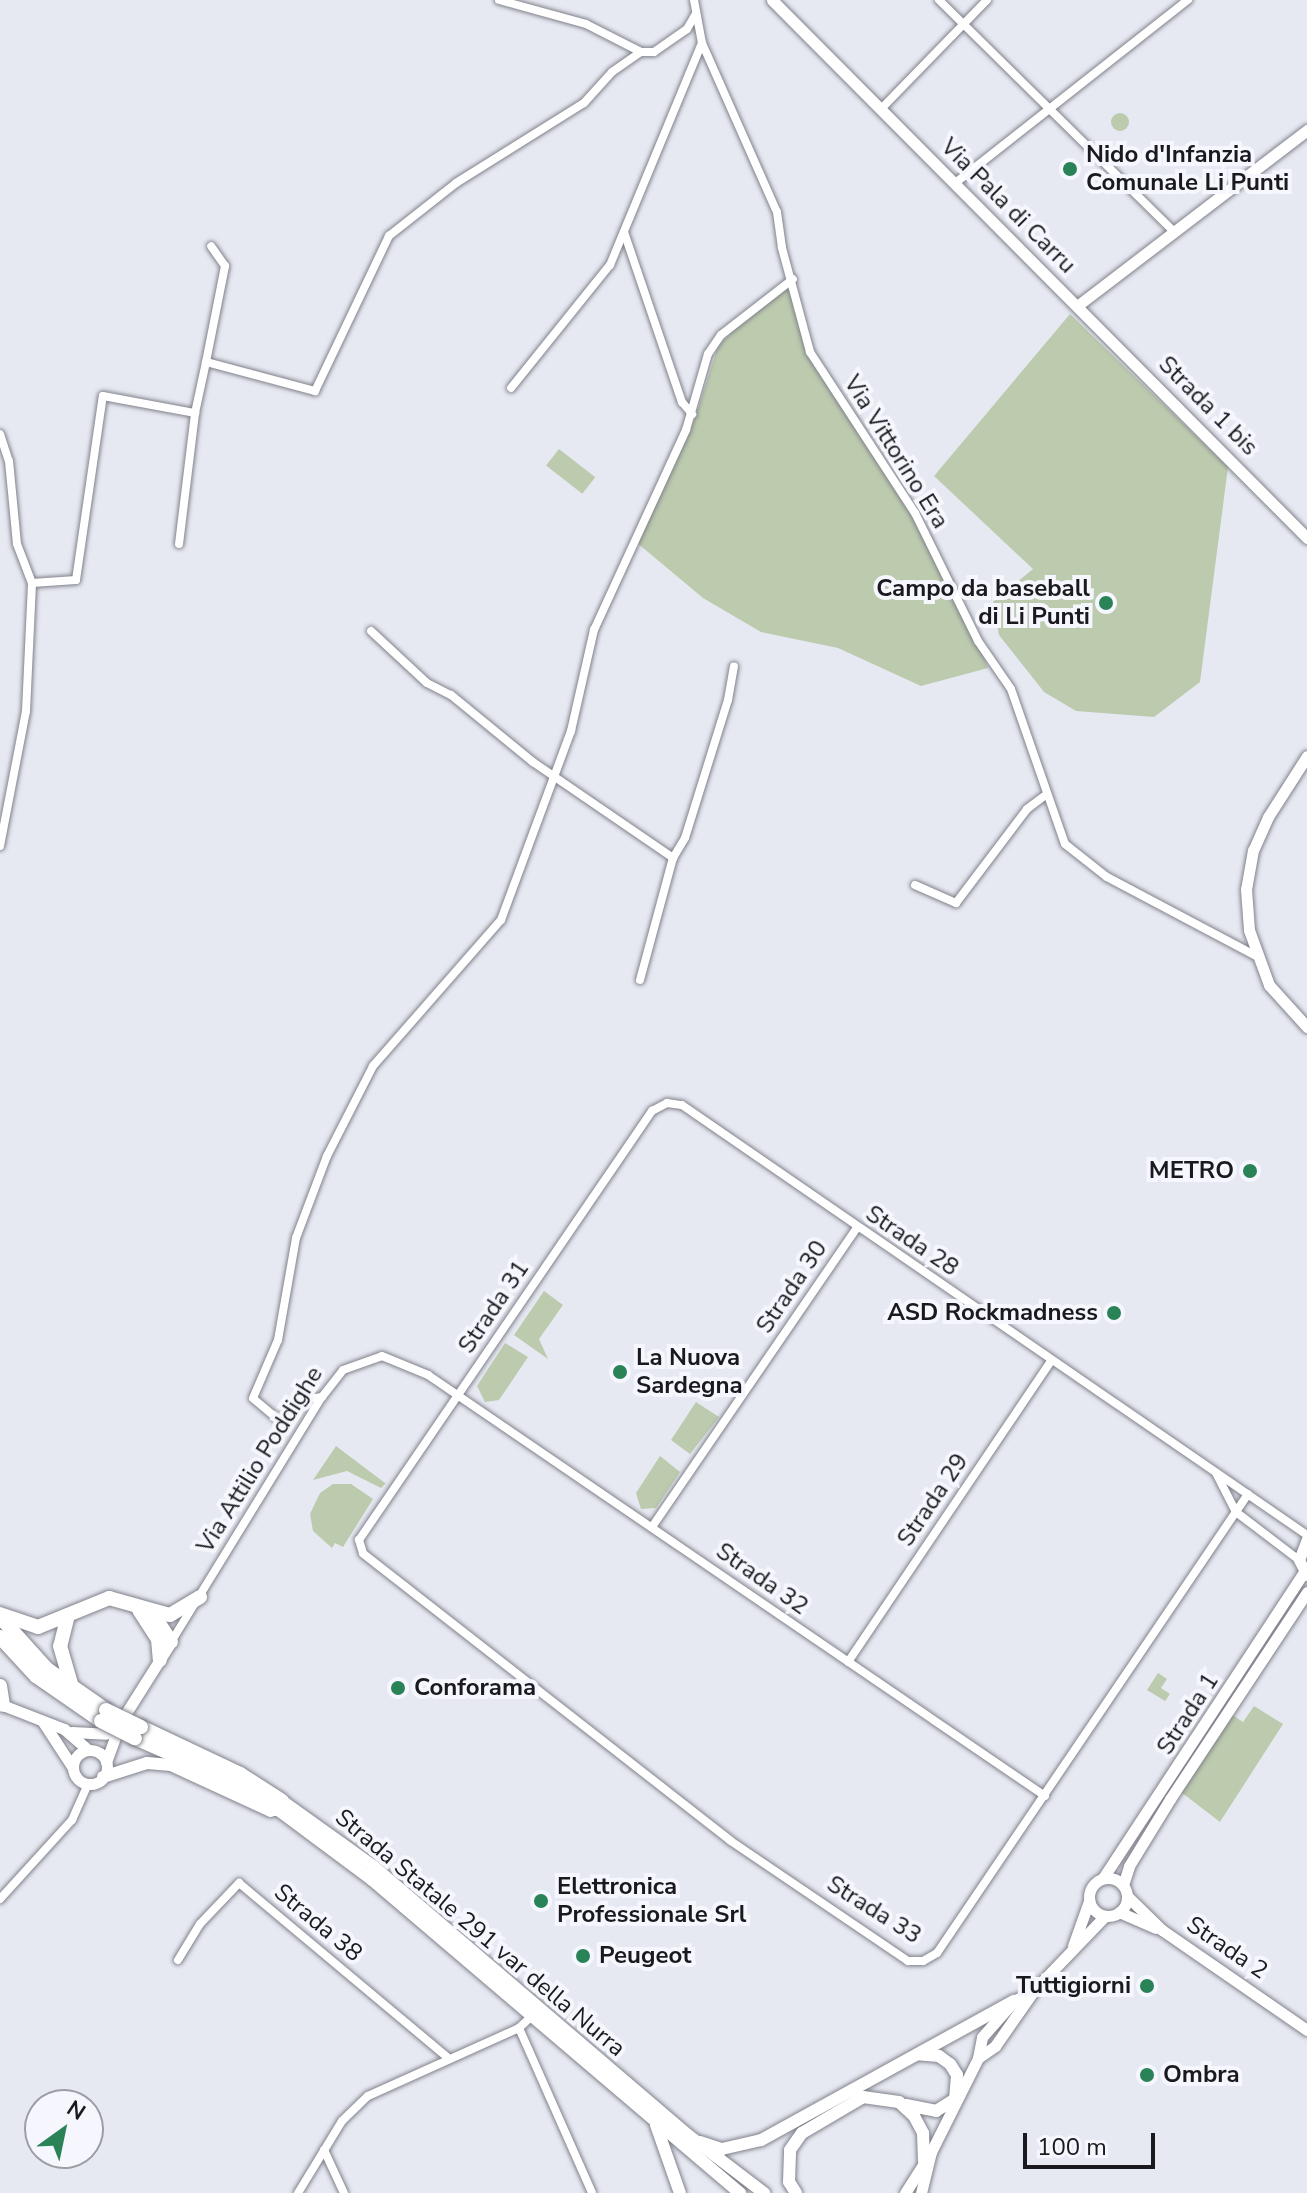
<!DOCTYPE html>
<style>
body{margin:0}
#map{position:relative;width:1307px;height:2193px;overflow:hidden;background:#e7e9f2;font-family:"Nunito Sans",sans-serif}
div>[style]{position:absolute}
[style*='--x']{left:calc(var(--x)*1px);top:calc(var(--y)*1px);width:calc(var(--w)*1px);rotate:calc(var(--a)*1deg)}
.green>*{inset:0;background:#bccaae;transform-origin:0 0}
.round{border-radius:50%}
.roads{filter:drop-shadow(0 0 2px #80828b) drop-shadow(0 0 2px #80828b)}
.street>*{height:8px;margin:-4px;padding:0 4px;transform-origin:4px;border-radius:4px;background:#fff}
.secondary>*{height:11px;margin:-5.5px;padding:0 5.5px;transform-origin:5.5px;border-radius:5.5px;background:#fff}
.secondary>.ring{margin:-5.5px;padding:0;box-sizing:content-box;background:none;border:11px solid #fff;border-radius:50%}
.primary>*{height:12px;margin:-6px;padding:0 6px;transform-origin:6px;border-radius:6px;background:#fff}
.highway>*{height:14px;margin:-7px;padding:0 7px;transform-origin:7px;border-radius:7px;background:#fff}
.bridges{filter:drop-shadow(0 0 2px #80828b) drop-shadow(0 0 2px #80828b)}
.highway-bridge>*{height:14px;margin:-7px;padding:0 7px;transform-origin:7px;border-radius:7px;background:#fff}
.dots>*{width:22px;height:22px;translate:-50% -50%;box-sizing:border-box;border:4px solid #f5f6fe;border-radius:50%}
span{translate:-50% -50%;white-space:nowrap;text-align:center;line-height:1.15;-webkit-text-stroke:8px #f5f6fe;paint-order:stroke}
.poi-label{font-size:24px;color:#1a1a1e;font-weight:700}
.left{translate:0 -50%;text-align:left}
.right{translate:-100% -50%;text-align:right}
.street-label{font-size:24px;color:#1a1a1e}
.north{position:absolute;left:24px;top:2089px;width:80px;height:80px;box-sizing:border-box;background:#f5f6fe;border:2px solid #9d9ea4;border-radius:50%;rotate:33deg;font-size:22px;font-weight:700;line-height:32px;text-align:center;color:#1a1a1e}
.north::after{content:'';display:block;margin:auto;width:28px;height:36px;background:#2a8257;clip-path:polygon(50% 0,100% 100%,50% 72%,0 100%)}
.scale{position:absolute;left:1023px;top:2133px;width:132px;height:36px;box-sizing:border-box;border:4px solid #1a1a1e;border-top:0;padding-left:10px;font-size:24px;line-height:28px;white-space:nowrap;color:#1a1a1e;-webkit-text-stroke:6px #f5f6fe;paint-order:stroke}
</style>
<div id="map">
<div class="green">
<div class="round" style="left:1111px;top:113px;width:18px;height:18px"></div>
<div style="clip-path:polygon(794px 289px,812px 355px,947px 568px,988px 668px,921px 686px,838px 648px,761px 632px,703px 598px,636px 542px,694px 421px,718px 346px,775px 290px)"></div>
<div style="clip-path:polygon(1070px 314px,1228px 467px,1200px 682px,1154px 717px,1076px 711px,1044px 692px,999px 635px,993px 602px,1033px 569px,934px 476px)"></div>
<div style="left:559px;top:449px;width:46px;height:21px;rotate:38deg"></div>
<div style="clip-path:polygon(544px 1291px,563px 1305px,539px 1339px,548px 1359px,514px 1335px)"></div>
<div style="clip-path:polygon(505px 1343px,528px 1357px,499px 1400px,485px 1402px,477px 1386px)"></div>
<div style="clip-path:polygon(696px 1402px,719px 1417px,690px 1454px,671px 1440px)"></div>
<div style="clip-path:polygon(336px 1446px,385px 1483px,386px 1483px,381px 1488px,347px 1471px,313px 1480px)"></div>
<div style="clip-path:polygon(660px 1456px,680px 1472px,656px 1508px,641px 1509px,636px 1493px)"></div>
<div style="clip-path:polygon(333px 1484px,351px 1484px,373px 1499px,343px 1547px,335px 1543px,332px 1548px,313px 1531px,310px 1514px,320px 1493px)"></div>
<div style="clip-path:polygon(1158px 1673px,1167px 1679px,1161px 1688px,1170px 1694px,1165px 1701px,1147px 1690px)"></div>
<div style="clip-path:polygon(1254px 1706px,1283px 1724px,1220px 1822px,1181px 1792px,1231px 1714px,1243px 1722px)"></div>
</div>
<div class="roads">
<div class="street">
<div style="--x:499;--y:0;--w:90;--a:15.4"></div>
<div style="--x:586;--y:24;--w:62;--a:27"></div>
<div style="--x:641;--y:52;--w:13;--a:0"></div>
<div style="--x:654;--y:52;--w:40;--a:-34.9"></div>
<div style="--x:687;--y:29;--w:16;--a:-60"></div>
<div style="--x:694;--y:0;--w:44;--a:79.5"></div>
<div style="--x:702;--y:43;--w:185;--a:66.1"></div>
<div style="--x:777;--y:212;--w:36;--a:82"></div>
<div style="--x:782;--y:248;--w:108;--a:74.9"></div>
<div style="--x:810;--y:352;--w:192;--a:56.9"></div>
<div style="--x:915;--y:513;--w:143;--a:63.8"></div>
<div style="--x:978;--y:641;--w:58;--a:55.5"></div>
<div style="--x:1011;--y:689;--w:164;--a:70.8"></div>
<div style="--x:1065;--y:844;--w:53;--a:38.2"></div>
<div style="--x:1107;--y:877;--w:171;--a:27.9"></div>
<div style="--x:939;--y:0;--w:330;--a:44.6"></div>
<div style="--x:881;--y:109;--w:152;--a:-45.8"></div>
<div style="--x:954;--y:184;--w:298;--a:-38.2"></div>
<div style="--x:624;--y:232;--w:180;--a:71.2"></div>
<div style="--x:682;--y:402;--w:16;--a:50"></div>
<div style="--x:206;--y:362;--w:98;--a:-78.8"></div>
<div style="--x:225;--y:266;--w:24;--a:-125"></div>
<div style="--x:511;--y:388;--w:158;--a:-51.2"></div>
<div style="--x:610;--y:265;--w:240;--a:-67.5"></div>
<div style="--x:0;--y:434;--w:28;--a:72"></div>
<div style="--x:9;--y:461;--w:83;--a:84.5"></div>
<div style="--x:17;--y:544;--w:42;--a:69"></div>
<div style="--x:179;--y:544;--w:132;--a:-83"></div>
<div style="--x:32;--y:583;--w:44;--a:-3.9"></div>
<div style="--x:76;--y:580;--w:186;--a:-81.7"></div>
<div style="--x:103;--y:396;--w:94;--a:10.5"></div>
<div style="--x:195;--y:413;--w:52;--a:-77.8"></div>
<div style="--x:206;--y:362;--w:113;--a:14.9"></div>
<div style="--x:315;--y:391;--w:172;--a:-64.5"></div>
<div style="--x:389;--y:236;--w:85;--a:-38.3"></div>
<div style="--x:456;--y:183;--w:151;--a:-32"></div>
<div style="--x:584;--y:103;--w:42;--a:-47.9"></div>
<div style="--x:612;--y:72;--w:35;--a:-35"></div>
<div style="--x:371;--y:631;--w:76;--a:42.9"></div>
<div style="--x:427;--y:683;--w:27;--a:27"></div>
<div style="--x:451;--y:695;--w:106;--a:39.3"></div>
<div style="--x:533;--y:762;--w:170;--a:34.4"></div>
<div style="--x:0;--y:846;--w:137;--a:-79.1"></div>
<div style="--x:26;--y:711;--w:128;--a:-87.3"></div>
<div style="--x:915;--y:885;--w:45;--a:23.7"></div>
<div style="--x:956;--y:903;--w:118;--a:-52.9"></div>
<div style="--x:1027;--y:809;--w:21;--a:-37"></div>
<div style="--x:640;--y:980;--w:126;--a:-74.9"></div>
<div style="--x:673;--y:858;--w:23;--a:-59"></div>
<div style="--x:685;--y:838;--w:145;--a:-72.7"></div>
<div style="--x:728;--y:700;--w:34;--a:-80"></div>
<div style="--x:322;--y:1397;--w:15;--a:172"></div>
<div style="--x:307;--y:1399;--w:35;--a:141"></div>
<div style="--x:280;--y:1421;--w:35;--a:-140"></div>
<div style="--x:253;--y:1398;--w:63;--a:-66.7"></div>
<div style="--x:278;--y:1340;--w:104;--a:-80"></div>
<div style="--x:296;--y:1238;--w:88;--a:-69.3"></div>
<div style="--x:327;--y:1156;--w:101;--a:-62.9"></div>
<div style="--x:373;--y:1066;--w:194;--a:-48.8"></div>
<div style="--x:501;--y:920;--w:202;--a:-69.7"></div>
<div style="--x:571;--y:731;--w:104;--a:-77.2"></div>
<div style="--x:594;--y:630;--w:220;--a:-65.3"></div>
<div style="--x:686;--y:430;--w:79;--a:-73.9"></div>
<div style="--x:708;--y:354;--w:23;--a:-56"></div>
<div style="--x:721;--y:335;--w:91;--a:-37.9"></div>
<div style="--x:1216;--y:1473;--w:44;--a:62.9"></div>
<div style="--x:1236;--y:1512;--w:79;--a:37.3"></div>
<div style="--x:1248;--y:1494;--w:554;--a:124.12"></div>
<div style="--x:937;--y:1953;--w:16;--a:150"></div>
<div style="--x:923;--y:1961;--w:15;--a:180"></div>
<div style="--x:908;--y:1961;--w:214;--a:-145.9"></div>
<div style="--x:731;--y:1841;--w:467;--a:-142"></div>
<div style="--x:363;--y:1553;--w:14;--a:-107"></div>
<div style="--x:359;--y:1540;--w:520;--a:-55.67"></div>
<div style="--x:652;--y:1111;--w:17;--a:-28"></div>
<div style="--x:667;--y:1103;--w:15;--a:8"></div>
<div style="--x:682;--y:1105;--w:759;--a:34.53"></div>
<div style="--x:652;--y:1527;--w:363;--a:-55.6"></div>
<div style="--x:171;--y:1642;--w:288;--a:-58.4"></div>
<div style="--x:322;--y:1397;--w:34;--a:-52"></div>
<div style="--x:343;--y:1370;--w:41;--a:-19.7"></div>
<div style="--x:382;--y:1356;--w:50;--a:22.4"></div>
<div style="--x:428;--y:1375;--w:747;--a:34.31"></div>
<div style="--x:848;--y:1662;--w:364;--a:-56"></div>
<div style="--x:0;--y:1899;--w:107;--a:-47.7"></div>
<div style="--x:72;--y:1820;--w:39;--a:-66"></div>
<div style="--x:178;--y:1960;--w:42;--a:-58.6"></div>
<div style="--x:200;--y:1924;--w:57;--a:-46.4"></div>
<div style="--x:239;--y:1883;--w:271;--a:39.9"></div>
<div style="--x:519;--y:2028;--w:180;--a:66.1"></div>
<div style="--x:324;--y:2150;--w:47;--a:65.1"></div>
<div style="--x:298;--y:2193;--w:84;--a:-58.6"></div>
<div style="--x:342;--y:2121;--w:36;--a:-44"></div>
<div style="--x:368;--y:2096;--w:166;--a:-24.2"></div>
<div style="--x:519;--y:2028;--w:16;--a:-43"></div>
</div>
<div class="secondary">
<div style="--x:772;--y:0;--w:759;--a:45.16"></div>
<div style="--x:1077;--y:306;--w:290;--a:-37.4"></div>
<div style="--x:1307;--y:756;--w:72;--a:122.6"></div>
<div style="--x:1268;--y:817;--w:36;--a:114"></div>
<div style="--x:1253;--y:850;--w:40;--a:100"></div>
<div style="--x:1246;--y:889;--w:41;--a:85.8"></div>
<div style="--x:1249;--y:930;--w:59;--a:70"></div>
<div style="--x:1269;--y:985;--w:57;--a:47.9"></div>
<div style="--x:1307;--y:1539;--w:22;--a:111"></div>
<div style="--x:1299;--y:1560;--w:17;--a:62"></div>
<div style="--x:0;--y:1704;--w:69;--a:21.3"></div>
<div style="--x:64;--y:1729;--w:32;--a:41"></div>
<div style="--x:43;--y:1722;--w:55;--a:56.9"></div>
<div style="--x:72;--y:1732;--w:34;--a:3"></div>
<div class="ring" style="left:73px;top:1750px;width:23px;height:23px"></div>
<div style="--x:106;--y:1762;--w:44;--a:-69.9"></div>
<div style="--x:121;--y:1721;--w:93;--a:-57.7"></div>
<div class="ring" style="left:1089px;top:1878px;width:27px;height:27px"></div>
<div style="--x:1103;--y:1878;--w:366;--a:-56.7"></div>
<div style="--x:1123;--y:1885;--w:20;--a:-72"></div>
<div style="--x:1129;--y:1866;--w:79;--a:-58.5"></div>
<div style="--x:1170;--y:1799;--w:248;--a:-56.5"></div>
<div style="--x:1127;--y:1896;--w:49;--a:44.2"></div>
<div style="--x:1162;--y:1930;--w:176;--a:34.6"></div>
<div style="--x:1119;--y:1912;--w:40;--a:23.4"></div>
<div style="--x:1073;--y:1946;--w:48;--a:-70.4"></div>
<div style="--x:978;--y:2058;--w:21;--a:-35"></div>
<div style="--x:995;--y:2046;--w:68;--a:-55.1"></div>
<div style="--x:1034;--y:1990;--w:103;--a:-46.2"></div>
<div style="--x:905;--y:2193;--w:49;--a:-57.6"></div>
<div style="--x:931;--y:2152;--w:105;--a:-63.4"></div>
<div style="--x:978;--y:2058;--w:21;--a:-79"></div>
<div style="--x:982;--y:2037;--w:48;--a:-48.4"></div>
<div style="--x:1014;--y:2001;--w:23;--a:-29"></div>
<div style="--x:921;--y:2193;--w:42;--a:-76.3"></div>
</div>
<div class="primary">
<div style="--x:103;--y:1777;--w:46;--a:-17.7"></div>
<div style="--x:147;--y:1763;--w:24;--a:5"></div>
<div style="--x:171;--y:1765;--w:110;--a:24.7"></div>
<div style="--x:282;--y:1801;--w:112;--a:35.5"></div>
<div style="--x:373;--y:1866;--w:414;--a:40.5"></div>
<div style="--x:688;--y:2135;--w:96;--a:37.3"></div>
<div style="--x:277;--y:1809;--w:117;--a:36.7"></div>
<div style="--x:371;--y:1879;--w:485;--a:40.4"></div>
<div style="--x:906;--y:2105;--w:31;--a:11"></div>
<div style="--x:936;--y:2111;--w:22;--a:-32"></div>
<div style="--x:955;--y:2099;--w:24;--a:-85"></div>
<div style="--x:957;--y:2075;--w:13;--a:-122"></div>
<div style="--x:950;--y:2064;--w:14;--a:-144"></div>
<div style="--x:939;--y:2056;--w:21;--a:-175"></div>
<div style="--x:656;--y:2125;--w:72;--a:70.6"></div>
<div style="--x:700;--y:2142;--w:23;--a:18"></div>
<div style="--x:722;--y:2149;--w:40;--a:-13"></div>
<div style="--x:761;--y:2140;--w:289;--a:-28.8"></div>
<div style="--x:796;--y:2193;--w:13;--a:-122"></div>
<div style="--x:789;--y:2182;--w:32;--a:-88"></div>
<div style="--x:790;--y:2150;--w:21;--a:-55"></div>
<div style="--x:802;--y:2133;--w:71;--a:-30.5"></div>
<div style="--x:863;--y:2097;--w:36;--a:8"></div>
<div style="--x:899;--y:2102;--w:21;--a:43"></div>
<div style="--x:914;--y:2116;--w:19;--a:62"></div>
<div style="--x:923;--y:2133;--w:28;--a:88"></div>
</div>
<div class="highway">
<div style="--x:139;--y:1610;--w:35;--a:57"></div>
<div style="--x:158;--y:1639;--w:21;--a:85"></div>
<div style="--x:0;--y:1614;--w:40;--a:18.9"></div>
<div style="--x:38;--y:1627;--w:77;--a:-22.2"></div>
<div style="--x:109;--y:1598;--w:63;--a:15.6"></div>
<div style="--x:170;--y:1615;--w:35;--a:-31"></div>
<div style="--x:153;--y:1614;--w:33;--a:57"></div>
<div style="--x:68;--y:1615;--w:32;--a:104"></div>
<div style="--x:60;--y:1646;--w:43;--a:73.7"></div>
<div style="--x:0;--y:1617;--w:70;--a:47.9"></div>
<div style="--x:47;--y:1669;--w:72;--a:34.8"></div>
<div style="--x:0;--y:1637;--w:53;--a:47.3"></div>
<div style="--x:36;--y:1676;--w:79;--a:34.7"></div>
<div style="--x:0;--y:1686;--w:19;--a:81"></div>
<div style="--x:141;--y:1727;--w:110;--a:25.4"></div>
<div style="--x:240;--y:1774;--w:50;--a:32.7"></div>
<div style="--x:135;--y:1738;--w:87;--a:23.6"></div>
<div style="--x:215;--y:1773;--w:72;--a:30.1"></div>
</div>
</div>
<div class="bridges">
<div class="highway-bridge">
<div style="--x:106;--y:1710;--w:39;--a:26"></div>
<div style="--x:101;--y:1721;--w:38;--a:27"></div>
</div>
</div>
<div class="dots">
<div style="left:1070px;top:169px;background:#2a8257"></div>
<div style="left:1106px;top:603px;background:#2a8257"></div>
<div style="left:1250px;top:1171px;background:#2a8257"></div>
<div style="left:1114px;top:1313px;background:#2a8257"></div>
<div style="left:620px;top:1372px;background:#2a8257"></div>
<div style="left:398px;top:1688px;background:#2a8257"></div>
<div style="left:541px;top:1901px;background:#2a8257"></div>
<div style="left:583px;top:1956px;background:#2a8257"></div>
<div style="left:1147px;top:1986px;background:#2a8257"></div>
<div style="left:1147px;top:2075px;background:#2a8257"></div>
</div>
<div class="poi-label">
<span class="left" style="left:1086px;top:169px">Nido d'Infanzia<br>Comunale Li Punti</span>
<span class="right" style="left:1090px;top:603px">Campo da baseball<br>di Li Punti</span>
<span class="right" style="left:1234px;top:1171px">METRO</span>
<span class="right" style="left:1098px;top:1313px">ASD Rockmadness</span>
<span class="left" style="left:636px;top:1372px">La Nuova<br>Sardegna</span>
<span class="left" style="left:414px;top:1688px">Conforama</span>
<span class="left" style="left:557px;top:1901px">Elettronica<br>Professionale Srl</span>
<span class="left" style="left:599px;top:1956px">Peugeot</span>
<span class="right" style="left:1131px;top:1986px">Tuttigiorni</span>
<span class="left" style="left:1163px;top:2075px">Ombra</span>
</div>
<div class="street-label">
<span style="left:1008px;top:206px;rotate:45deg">Via Pala di Carru</span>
<span style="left:1208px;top:406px;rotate:45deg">Strada 1 bis</span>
<span style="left:896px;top:452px;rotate:58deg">Via Vittorino Era</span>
<span style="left:912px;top:1241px;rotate:34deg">Strada 28</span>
<span style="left:792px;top:1287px;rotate:-56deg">Strada 30</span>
<span style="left:494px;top:1307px;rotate:-56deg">Strada 31</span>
<span style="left:260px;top:1460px;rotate:-58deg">Via Attilio Poddighe</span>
<span style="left:933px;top:1500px;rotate:-56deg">Strada 29</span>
<span style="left:762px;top:1579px;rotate:35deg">Strada 32</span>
<span style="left:1188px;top:1714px;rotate:-57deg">Strada 1</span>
<span style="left:874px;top:1910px;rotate:32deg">Strada 33</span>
<span style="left:318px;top:1923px;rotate:40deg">Strada 38</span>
<span style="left:480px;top:1933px;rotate:40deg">Strada Statale 291 var della Nurra</span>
<span style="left:1227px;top:1948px;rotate:34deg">Strada 2</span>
</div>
<div class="north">N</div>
<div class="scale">100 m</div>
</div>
